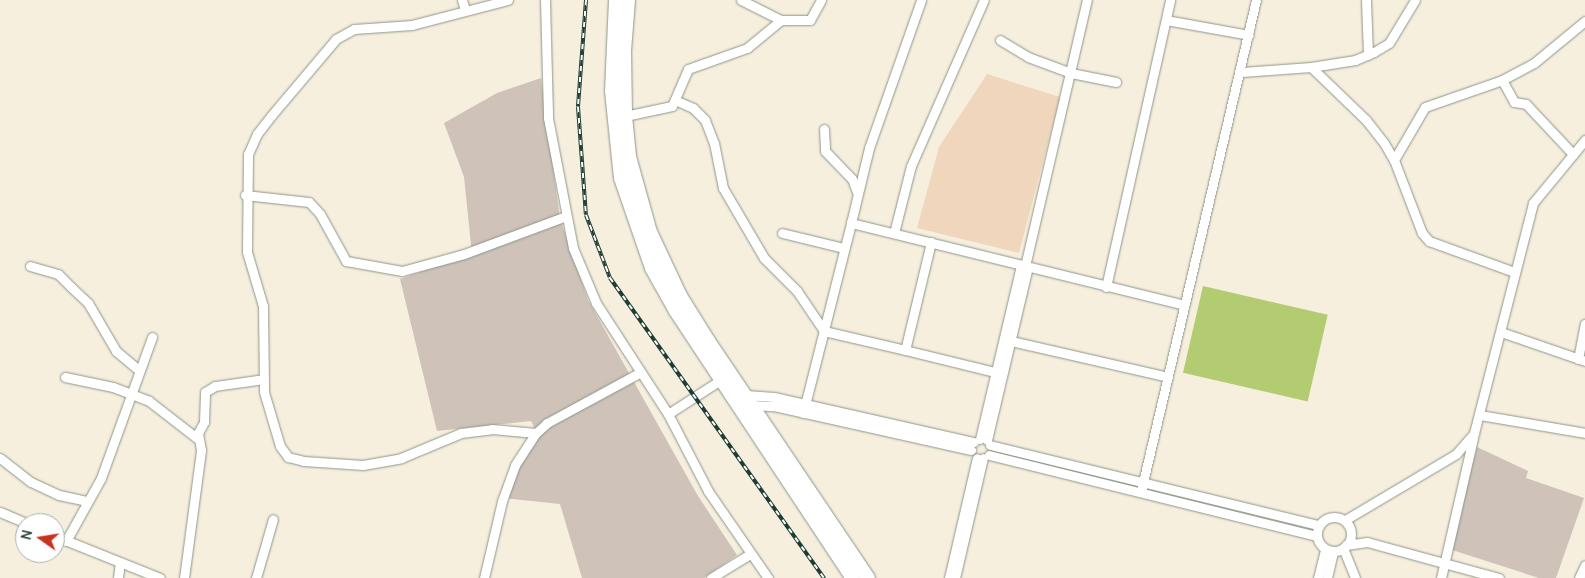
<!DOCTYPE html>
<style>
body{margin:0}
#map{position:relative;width:1585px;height:578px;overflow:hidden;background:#f7efde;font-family:Delius,sans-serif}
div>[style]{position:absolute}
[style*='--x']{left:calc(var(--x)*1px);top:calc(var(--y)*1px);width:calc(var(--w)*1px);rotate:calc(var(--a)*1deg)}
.built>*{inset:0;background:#f0d6bc}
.industrial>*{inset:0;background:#cec2b9}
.green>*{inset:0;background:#b3cc71;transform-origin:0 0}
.roads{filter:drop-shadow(0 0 1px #8b9689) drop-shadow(0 0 1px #8b9689)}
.minor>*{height:9px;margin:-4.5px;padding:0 4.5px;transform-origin:4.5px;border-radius:4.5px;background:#fff}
.minor>.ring{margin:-4.5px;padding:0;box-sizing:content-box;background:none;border:9px solid #fff;border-radius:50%}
.highway>*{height:14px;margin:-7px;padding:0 7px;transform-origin:7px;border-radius:7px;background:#fff}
.rail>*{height:4px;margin-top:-2px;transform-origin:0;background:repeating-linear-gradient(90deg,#fff 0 5.5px,#1f3d34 0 11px);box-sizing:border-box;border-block:1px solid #1f3d34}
span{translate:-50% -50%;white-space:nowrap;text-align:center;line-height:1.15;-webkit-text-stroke:4px #fff;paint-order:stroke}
.north{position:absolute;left:15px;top:513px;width:50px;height:50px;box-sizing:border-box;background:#fff;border:1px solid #a5b1ae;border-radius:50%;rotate:283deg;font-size:14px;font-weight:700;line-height:20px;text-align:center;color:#1f3d34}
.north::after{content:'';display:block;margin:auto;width:18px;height:22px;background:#c8321e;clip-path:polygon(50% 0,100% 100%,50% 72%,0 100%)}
</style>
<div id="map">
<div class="built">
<div style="clip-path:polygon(987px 74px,1060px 97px,1019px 253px,917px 228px,939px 147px)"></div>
</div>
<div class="industrial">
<div style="clip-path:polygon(541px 78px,560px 219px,588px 300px,698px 496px,737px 555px,704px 578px,582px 578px,560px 504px,502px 498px,537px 433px,531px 421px,437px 431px,400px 279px,472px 254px,464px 177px,444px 123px,497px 93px)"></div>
<div style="clip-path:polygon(1477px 447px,1528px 471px,1526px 478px,1584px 498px,1556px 578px,1539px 578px,1449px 549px)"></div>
</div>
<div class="green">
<div style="left:1203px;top:286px;width:128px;height:89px;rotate:13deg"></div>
</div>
<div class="roads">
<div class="minor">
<div style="--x:462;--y:0;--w:10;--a:73"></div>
<div style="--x:508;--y:0;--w:99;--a:165.4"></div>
<div style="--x:412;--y:25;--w:58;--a:176.1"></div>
<div style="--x:354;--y:29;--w:21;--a:151"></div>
<div style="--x:336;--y:39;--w:101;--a:130.2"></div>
<div style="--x:271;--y:116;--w:23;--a:128"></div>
<div style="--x:257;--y:134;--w:22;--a:114"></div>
<div style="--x:248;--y:154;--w:98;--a:90.6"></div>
<div style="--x:247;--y:252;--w:56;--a:73.5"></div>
<div style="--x:263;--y:306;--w:86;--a:89.3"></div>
<div style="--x:264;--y:392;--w:56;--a:73.5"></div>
<div style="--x:280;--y:446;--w:14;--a:54"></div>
<div style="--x:288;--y:457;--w:16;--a:14"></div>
<div style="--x:304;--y:461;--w:59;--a:3.9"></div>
<div style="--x:363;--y:465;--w:39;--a:-10"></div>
<div style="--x:401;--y:458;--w:65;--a:-22.6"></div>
<div style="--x:461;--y:433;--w:31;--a:-7"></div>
<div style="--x:492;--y:429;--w:44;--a:5.2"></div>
<div style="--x:545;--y:0;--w:118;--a:88.5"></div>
<div style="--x:548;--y:118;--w:132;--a:79.1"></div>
<div style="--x:573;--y:248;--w:60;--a:67.3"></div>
<div style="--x:596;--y:303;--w:132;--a:57"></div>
<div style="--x:668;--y:414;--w:87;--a:62.5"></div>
<div style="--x:708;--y:491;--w:106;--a:55.4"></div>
<div style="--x:741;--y:0;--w:45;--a:26.6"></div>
<div style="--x:1366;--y:0;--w:55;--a:87.9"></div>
<div style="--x:1166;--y:20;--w:84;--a:10.2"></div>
<div style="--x:1000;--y:40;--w:33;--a:31"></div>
<div style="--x:1028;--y:57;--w:46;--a:20.4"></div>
<div style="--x:1071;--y:73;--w:46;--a:11.3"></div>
<div style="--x:1311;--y:67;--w:76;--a:43.9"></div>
<div style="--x:1366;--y:120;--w:29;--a:52"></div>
<div style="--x:1384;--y:143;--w:20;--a:60"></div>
<div style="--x:1394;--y:160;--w:78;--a:69"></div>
<div style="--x:1422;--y:233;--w:11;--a:49"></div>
<div style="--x:1429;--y:241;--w:90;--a:20"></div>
<div style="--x:1242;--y:72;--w:69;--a:-4.1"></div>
<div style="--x:1311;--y:67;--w:45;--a:-9"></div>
<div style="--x:1355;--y:60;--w:21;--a:-23"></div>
<div style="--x:1374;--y:52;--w:17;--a:-31"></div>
<div style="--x:1389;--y:43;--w:50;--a:-58.8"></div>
<div style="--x:1502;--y:80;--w:25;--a:61"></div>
<div style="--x:1514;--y:102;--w:12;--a:9"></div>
<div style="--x:1526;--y:104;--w:69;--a:46.8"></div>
<div style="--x:675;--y:100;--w:20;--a:24"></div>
<div style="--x:693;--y:108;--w:17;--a:45"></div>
<div style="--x:705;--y:120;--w:25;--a:69"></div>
<div style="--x:714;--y:143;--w:46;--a:78.7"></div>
<div style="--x:723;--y:188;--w:81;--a:59.6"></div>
<div style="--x:764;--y:258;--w:47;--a:45"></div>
<div style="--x:797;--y:291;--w:48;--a:56"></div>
<div style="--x:824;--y:331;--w:83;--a:13.2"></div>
<div style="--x:625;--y:116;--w:48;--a:-12"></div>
<div style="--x:672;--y:106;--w:40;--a:-66.6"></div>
<div style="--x:688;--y:69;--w:63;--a:-19.6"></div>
<div style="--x:747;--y:48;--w:44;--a:-39.5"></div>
<div style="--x:781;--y:20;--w:29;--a:0"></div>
<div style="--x:810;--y:20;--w:23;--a:-61"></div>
<div style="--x:824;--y:129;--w:22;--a:87"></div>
<div style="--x:825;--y:151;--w:39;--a:46"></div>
<div style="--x:852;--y:179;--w:14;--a:69"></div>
<div style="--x:1394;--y:160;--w:61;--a:-59.7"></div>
<div style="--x:1425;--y:107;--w:82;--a:-19.3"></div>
<div style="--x:1502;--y:80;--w:36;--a:-28"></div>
<div style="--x:1534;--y:63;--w:66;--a:-39.5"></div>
<div style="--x:245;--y:195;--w:64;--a:6.2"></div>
<div style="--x:309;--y:202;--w:16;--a:47"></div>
<div style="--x:320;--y:214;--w:54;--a:61"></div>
<div style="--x:346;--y:261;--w:57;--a:10.1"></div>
<div style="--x:402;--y:271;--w:64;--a:-15.3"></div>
<div style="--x:464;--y:254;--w:109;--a:-20.4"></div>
<div style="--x:851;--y:223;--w:77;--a:-76.5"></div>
<div style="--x:869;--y:148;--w:157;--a:-70.6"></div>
<div style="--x:782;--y:233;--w:64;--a:13.6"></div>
<div style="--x:894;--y:233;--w:69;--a:-75.8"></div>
<div style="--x:911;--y:166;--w:181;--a:-66.3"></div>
<div style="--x:931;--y:242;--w:111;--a:103.5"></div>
<div style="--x:905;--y:350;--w:93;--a:13.7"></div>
<div style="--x:30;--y:266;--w:29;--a:16"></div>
<div style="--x:58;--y:274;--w:20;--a:45"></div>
<div style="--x:72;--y:288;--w:22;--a:43"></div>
<div style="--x:88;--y:303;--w:56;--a:59.7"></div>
<div style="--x:116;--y:351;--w:30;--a:40"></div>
<div style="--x:1025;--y:266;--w:273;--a:-76.9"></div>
<div style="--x:1106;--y:287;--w:294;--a:-77.4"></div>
<div style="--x:1501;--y:332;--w:89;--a:19"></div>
<div style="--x:1011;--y:341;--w:161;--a:12.9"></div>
<div style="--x:1578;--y:359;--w:36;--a:-79"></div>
<div style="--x:65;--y:377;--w:49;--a:11.8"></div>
<div style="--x:113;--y:387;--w:39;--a:21"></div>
<div style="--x:149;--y:401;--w:62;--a:37.8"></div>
<div style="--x:746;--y:395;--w:28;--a:4"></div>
<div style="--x:774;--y:397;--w:205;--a:12.7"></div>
<div style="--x:752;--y:405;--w:22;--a:3"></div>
<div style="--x:774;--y:406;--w:202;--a:12.6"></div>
<div style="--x:803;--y:413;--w:196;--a:-75.8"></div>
<div style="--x:851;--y:223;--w:343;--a:13.8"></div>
<div style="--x:668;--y:414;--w:68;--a:-33"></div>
<div style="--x:1480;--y:415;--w:107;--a:9.7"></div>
<div style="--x:980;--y:439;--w:179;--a:-76.7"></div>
<div style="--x:987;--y:440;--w:178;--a:-76.7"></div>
<div style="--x:990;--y:445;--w:339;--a:13.7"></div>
<div style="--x:989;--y:455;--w:338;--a:13.9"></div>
<div style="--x:0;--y:458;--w:39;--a:38"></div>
<div style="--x:31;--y:482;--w:31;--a:25"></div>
<div style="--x:59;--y:495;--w:29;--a:12"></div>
<div style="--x:1141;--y:491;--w:504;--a:-76.82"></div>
<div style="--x:0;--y:512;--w:28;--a:23"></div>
<div class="ring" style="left:1317px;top:517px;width:25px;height:25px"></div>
<div style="--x:1345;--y:520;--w:129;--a:-30.7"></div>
<div style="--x:1456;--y:454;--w:28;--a:-49"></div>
<div style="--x:1474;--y:433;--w:237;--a:-75.6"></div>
<div style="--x:1533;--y:203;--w:82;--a:-50.5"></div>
<div style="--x:55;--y:536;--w:113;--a:21.8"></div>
<div style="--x:66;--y:541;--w:72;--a:-60.9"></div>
<div style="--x:101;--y:478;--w:150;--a:-70.1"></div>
<div style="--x:1346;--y:545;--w:21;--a:-8"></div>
<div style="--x:1367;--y:542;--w:137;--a:15.3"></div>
<div style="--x:1343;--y:548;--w:32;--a:68"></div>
<div style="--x:118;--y:578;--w:16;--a:-83"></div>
<div style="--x:184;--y:578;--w:129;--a:-82.4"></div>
<div style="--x:201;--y:450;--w:17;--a:-100"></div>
<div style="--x:198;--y:433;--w:13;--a:-61"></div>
<div style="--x:204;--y:422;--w:30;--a:-88"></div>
<div style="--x:205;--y:392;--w:12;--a:-31"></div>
<div style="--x:215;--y:386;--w:49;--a:-8.1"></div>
<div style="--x:256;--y:578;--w:61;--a:-73.9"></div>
<div style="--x:484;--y:578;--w:79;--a:-76.8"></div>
<div style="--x:502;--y:501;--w:38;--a:-70"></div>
<div style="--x:515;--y:465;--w:38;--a:-57"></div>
<div style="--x:536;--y:433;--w:15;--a:-42"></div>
<div style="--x:547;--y:423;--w:105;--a:-28.5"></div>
<div style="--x:711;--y:578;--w:46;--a:-31.6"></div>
<div style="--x:949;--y:578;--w:123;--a:-76.9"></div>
<div style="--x:955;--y:578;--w:123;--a:-76.9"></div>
<div style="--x:1318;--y:578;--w:30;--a:-76"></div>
<div style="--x:1327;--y:578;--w:28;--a:-77"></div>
<div style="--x:1441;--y:578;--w:144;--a:-77.1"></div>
<div style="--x:1579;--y:578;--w:14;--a:-65"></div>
</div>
<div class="highway">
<div style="--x:616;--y:0;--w:91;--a:92.5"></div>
<div style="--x:612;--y:91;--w:87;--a:84.1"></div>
<div style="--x:621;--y:178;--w:95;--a:71"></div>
<div style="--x:652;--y:268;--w:49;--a:60.8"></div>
<div style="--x:676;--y:311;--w:320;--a:56.5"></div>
<div style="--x:628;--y:0;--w:51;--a:94.5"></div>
<div style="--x:624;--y:51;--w:65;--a:89.1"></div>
<div style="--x:625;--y:116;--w:41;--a:84.4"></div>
<div style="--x:629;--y:157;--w:78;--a:74.4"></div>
<div style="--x:650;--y:232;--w:71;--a:64.9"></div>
<div style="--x:680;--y:296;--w:53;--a:58.1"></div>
<div style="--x:708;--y:341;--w:286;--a:56"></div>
</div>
</div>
<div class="rail">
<div style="--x:586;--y:0;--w:107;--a:94.3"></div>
<div style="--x:578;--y:107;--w:108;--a:85.8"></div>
<div style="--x:586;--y:215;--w:67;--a:69.1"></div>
<div style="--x:610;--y:278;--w:369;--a:54.5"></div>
</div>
<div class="north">N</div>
</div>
